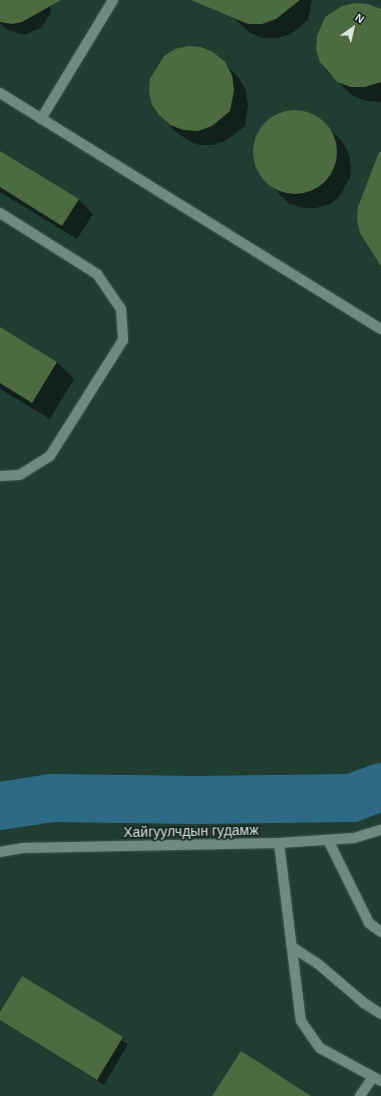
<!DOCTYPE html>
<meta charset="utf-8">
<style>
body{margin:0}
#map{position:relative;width:381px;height:1096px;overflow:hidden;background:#203d32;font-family:Arial,sans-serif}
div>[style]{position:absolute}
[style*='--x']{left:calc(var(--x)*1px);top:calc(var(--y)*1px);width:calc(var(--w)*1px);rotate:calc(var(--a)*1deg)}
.shadow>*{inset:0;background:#0007}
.river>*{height:48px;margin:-24px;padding:0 24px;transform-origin:24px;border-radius:24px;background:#2e6a85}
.building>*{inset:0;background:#4d6b40}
.round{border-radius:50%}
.roads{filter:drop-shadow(0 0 1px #415b52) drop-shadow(0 0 1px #415b52)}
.minor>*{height:10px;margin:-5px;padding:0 5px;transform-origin:5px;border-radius:5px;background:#6d8c7f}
span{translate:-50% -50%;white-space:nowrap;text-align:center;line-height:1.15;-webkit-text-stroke:3px #14211c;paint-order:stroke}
.street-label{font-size:14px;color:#d8e8e1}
.north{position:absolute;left:333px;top:8px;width:40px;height:40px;-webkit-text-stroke:3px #14211c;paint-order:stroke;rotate:34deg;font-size:11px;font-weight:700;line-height:16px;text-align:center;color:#d8e8e1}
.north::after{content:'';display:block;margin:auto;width:14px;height:18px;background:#d8e8e1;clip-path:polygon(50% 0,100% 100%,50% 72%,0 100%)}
</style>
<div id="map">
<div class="shadow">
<div style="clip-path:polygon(0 0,50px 0,51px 13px,41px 28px,24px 35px,6px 29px,0 23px)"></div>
<div style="clip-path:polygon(219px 0,312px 0,308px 20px,291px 34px,277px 38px,263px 38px,250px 33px,224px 9px)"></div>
<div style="clip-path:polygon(381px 11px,381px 102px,366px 101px,353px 96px,327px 72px,320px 61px)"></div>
<div style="clip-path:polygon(164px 57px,224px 63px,239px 78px,246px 90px,248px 105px,245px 126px,227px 140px,213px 145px,199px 145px,186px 139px,175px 131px,160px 116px,151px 79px)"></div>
<div style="clip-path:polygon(291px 110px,304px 111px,316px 116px,342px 141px,349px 154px,351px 168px,350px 178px,338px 198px,330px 204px,316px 208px,302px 208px,288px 203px,256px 168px,253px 155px,259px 130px,279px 113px)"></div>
<div style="clip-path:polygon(0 152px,78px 199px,93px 214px,77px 239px,0 192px)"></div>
<div style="clip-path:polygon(0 328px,57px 362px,74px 379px,50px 419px,0 389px)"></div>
<div style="clip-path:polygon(23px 977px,128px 1044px,104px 1085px,0 1020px,0 1014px)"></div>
</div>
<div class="river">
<div style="--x:0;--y:806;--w:52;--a:-8.9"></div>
<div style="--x:51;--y:798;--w:145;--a:0.8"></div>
<div style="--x:196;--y:800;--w:156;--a:-0.7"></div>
<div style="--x:352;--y:798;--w:31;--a:-21"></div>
</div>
<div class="building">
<div style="clip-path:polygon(0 0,61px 0,22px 22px,12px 24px,0 22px)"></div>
<div style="clip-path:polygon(191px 0,300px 0,276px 19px,262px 24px,248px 24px)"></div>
<div style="clip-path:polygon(355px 3px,368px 4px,381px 9px,381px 82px,365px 87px,351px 87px,337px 82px,320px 62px,316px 49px,317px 36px,325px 17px,342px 6px)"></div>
<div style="clip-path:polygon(188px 46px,201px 47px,213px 52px,225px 62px,232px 75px,234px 90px,230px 111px,212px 126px,198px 131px,183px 130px,170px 125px,160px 116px,152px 105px,149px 92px,150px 79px,164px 56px,175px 49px)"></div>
<div class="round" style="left:253px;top:110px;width:84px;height:84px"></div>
<div style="clip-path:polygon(0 151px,79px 199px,62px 226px,0 187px)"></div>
<div style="clip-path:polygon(379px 152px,381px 152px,381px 266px,360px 233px,357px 220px,358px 207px)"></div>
<div style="clip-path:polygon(0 327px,57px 362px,32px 403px,0 383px)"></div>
<div style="clip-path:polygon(22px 976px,123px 1037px,97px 1080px,0 1020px,0 1012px)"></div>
<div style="clip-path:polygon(241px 1051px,311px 1096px,212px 1096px)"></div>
</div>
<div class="roads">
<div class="minor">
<div style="--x:0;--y:93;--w:448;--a:31.8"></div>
<div style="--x:41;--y:119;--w:139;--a:-58.8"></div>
<div style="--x:0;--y:213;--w:115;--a:32.2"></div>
<div style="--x:97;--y:274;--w:42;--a:55.6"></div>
<div style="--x:121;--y:309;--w:31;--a:86"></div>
<div style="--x:123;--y:340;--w:137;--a:122.2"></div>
<div style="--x:50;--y:456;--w:36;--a:148"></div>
<div style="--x:19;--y:475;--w:19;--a:177"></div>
<div style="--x:328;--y:840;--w:93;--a:63.7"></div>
<div style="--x:369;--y:923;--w:15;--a:37"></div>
<div style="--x:279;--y:843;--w:179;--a:83"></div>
<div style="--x:301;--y:1021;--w:33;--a:55"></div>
<div style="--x:320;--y:1048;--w:69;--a:28.4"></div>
<div style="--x:0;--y:852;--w:22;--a:-10"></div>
<div style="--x:22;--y:848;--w:257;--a:-1.1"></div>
<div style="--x:279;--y:843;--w:75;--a:-3.8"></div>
<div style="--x:354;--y:838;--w:28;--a:-17"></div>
<div style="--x:292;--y:947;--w:30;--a:33"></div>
<div style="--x:317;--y:963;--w:62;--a:40.4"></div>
<div style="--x:364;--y:1003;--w:20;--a:33"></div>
<div style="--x:360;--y:1096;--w:23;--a:-56"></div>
</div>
</div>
<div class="street-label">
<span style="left:191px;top:831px;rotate:-1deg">Хайгуулчдын гудамж</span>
</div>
<div class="north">N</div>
</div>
